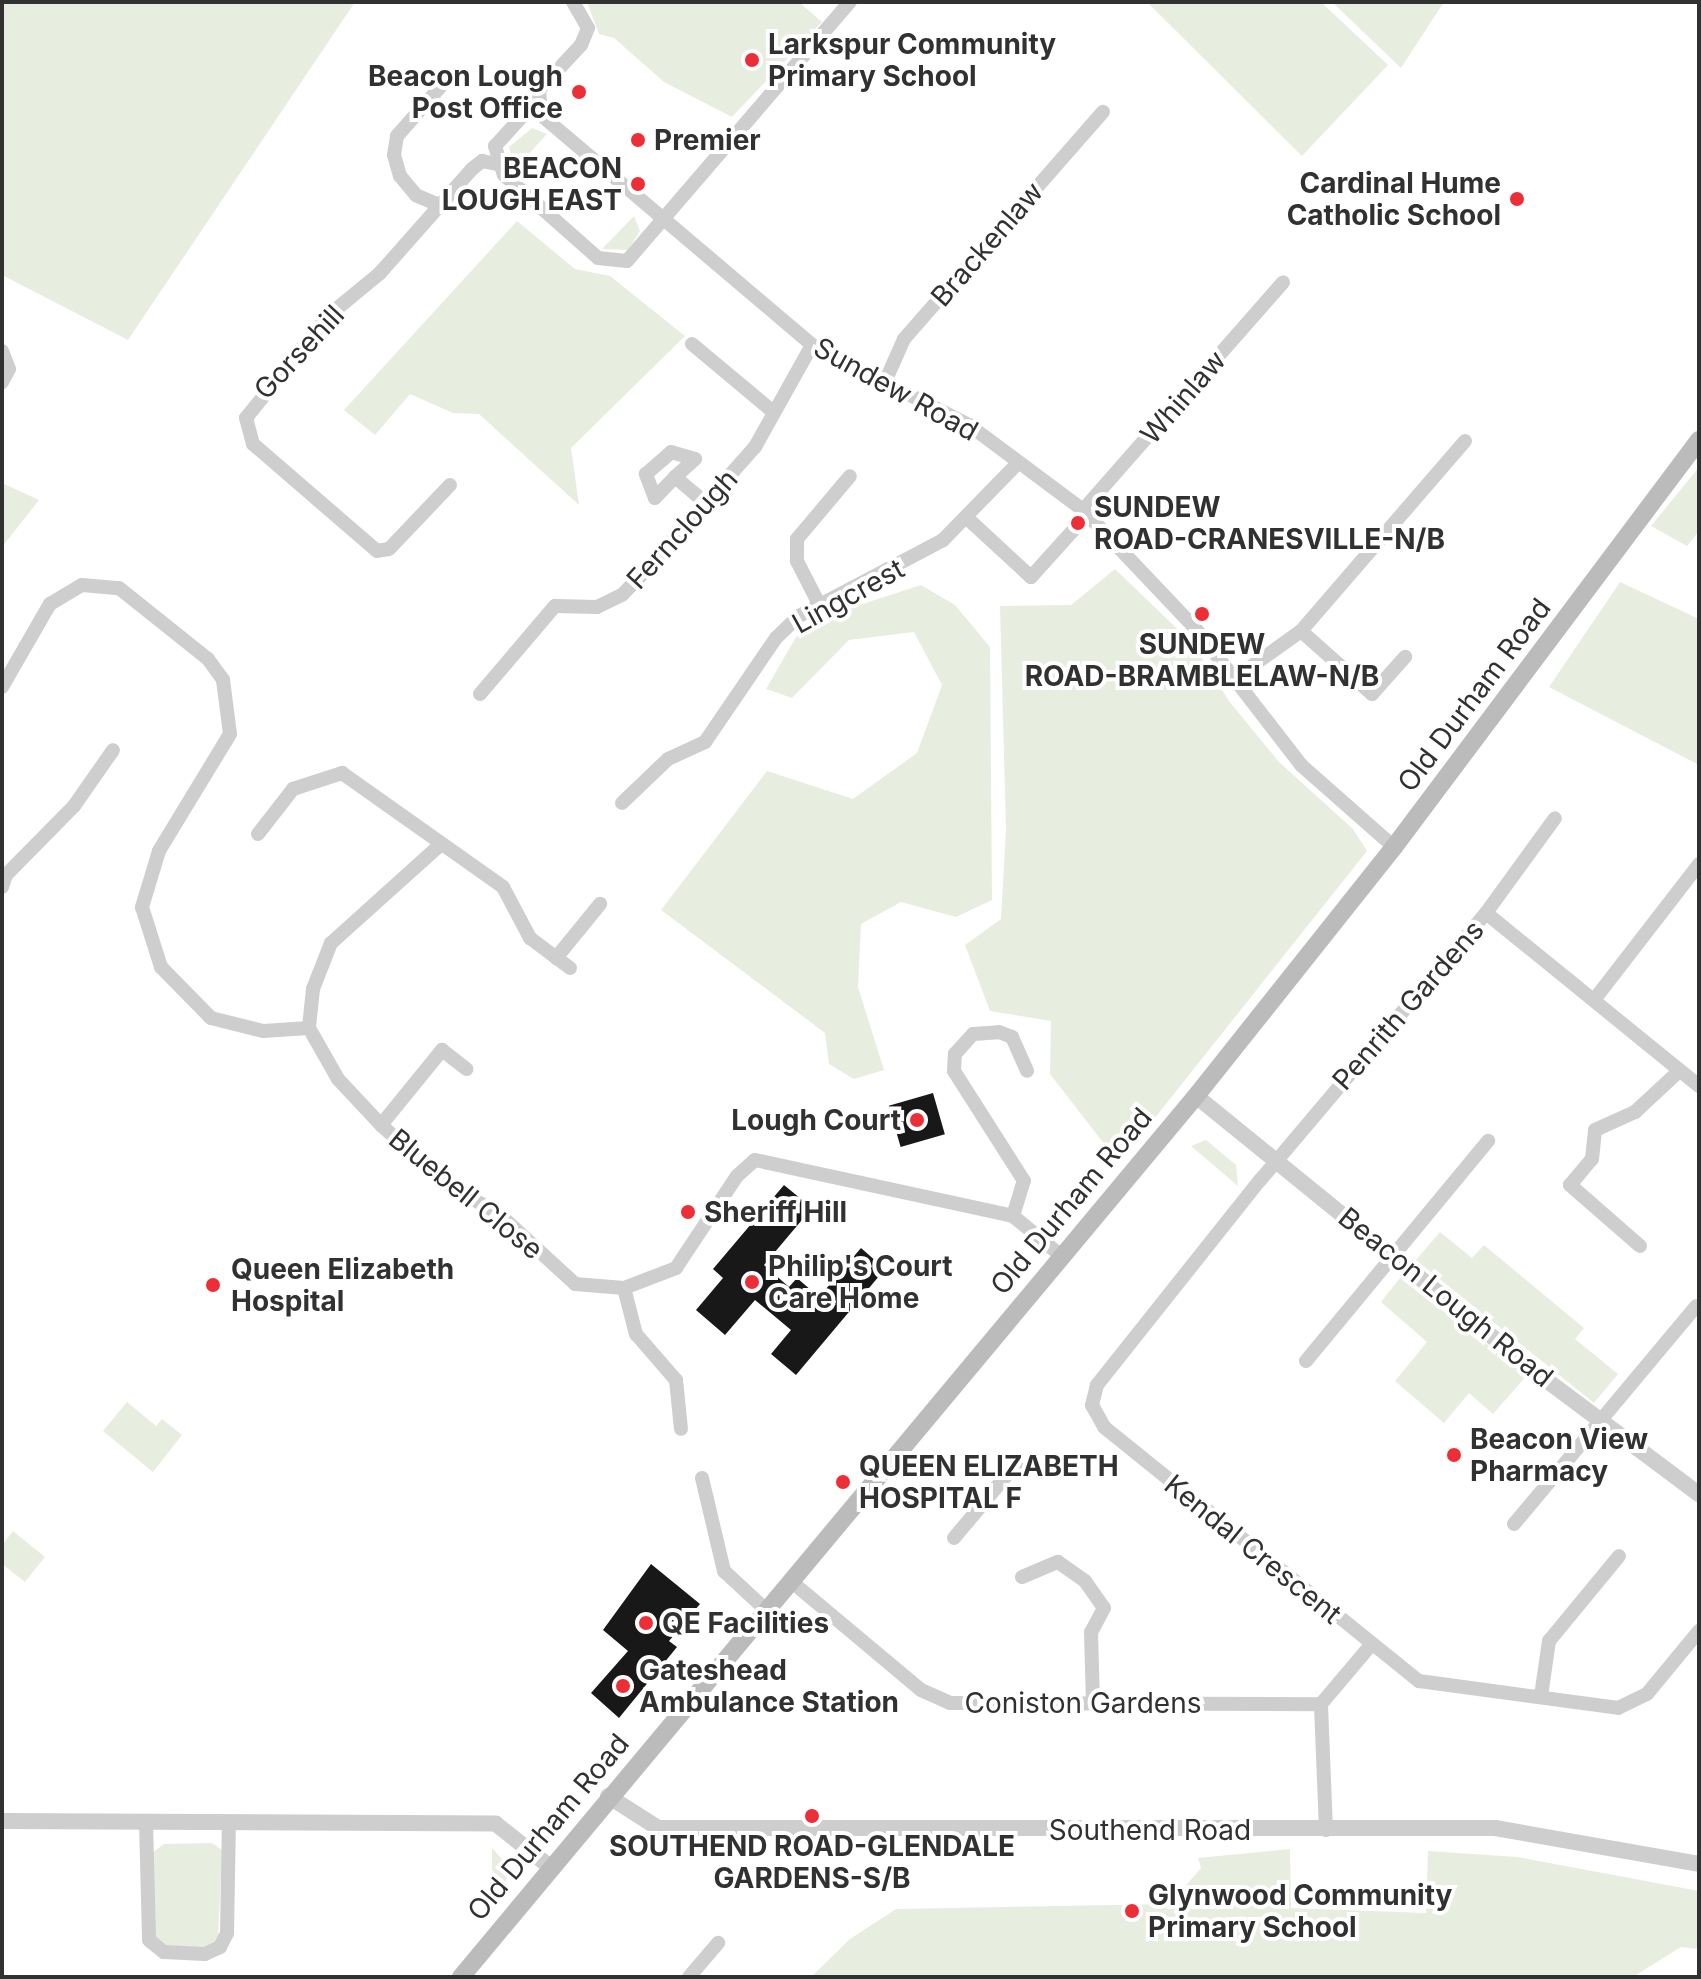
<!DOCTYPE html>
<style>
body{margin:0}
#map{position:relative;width:1701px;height:1979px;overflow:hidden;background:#fff;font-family:Inter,sans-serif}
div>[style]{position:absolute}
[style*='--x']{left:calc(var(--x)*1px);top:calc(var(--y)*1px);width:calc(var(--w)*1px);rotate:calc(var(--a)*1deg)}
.green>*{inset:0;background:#e7eedf}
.building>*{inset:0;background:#181818;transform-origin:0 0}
.minor>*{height:14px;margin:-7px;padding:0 7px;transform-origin:7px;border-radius:7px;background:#cecece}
.tertiary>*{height:16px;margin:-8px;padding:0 8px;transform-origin:8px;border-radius:8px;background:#cecece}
.secondary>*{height:18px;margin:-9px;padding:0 9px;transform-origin:9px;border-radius:9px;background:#bbb}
.dots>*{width:22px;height:22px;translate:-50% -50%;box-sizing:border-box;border:4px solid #fff;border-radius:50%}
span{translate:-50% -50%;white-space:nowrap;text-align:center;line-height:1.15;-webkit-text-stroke:8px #fff;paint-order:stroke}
.poi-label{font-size:28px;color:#313131;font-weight:700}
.left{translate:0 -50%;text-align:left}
.right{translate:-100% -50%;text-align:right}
.street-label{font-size:28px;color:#313131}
.frame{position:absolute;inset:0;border:4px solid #313131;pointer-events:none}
</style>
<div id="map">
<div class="green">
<div style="clip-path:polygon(2px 2px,355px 2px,128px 340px,2px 275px)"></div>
<div style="clip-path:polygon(587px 2px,799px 2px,822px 22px,732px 117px,664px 82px,614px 38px,599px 34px)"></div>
<div style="clip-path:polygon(1147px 2px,1321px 2px,1388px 65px,1302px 156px)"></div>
<div style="clip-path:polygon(1332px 2px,1444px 2px,1401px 68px)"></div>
<div style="clip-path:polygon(532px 128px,547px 134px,515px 169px,509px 147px)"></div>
<div style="clip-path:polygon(634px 216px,640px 231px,628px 250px,602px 249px)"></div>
<div style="clip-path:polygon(517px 221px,575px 269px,610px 276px,685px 336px,571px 448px,579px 505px,479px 414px,453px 413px,410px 394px,375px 435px,344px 410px)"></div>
<div style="clip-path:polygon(1699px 467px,1699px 531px,1687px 546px,1651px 526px)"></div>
<div style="clip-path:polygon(2px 483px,39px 500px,2px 547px)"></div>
<div style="clip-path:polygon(1115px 569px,1192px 643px,1229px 701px,1279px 762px,1353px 829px,1367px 851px,1119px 1163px,1050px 1074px,1051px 1021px,990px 1011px,965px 945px,1001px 919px,1006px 830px,1000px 606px,1071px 605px)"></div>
<div style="clip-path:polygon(1620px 582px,1699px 619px,1699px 765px,1549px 687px)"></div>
<div style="clip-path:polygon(921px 585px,955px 605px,990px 647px,992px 900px,956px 917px,901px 902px,861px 924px,858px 987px,884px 1070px,854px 1079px,829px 1064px,825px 1033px,661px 910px,767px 771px,853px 799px,917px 753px,942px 685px,914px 632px,849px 640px,792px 698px,766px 689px,796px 637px,850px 608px)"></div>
<div style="clip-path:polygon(1206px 1140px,1236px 1165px,1238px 1186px,1191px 1146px)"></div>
<div style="clip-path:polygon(1440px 1232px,1472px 1258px,1484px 1245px,1584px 1328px,1575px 1339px,1618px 1374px,1594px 1403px,1416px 1260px)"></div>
<div style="clip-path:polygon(1400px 1278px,1527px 1375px,1493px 1414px,1469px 1393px,1444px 1423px,1395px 1381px,1427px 1342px,1381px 1302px)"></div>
<div style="clip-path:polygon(127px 1402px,156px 1426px,162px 1419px,182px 1435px,153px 1472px,103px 1431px)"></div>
<div style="clip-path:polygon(13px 1531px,45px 1557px,25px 1582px,2px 1564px,2px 1545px)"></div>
<div style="clip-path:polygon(212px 1843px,222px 1850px,218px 1940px,207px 1947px,166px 1947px,154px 1937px,152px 1853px,164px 1844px)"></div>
<div style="clip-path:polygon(492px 1848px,510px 1868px,503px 1892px,492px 1903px)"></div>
<div style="clip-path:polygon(1290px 1849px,1291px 1908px,1426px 1913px,1428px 1851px,1518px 1857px,1699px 1891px,1699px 1949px,1681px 1947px,1633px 1977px,811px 1977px,850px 1939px,896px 1909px,1170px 1904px,1201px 1868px,1198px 1858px)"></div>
</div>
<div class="building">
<div style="left:933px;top:1093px;width:43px;height:46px;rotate:74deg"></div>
<div style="clip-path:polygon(784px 1185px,812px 1208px,764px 1265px,789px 1287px,797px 1278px,819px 1297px,861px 1248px,885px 1269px,796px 1375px,771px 1354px,791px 1330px,755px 1300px,725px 1335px,696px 1310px,723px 1278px,713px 1269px)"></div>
<div style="clip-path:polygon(651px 1564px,700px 1604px,669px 1641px,677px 1647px,619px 1718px,591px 1693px,628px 1651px,603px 1630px)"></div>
</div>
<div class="minor">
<div style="--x:573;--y:2;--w:30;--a:60"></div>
<div style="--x:588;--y:28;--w:18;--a:112"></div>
<div style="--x:581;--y:45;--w:62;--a:133"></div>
<div style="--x:539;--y:90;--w:25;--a:85"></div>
<div style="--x:541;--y:115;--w:355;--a:40.3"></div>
<div style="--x:812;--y:345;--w:176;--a:27"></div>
<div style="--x:969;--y:425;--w:142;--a:36.7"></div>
<div style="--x:1083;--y:510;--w:164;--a:46.5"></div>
<div style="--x:1196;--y:629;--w:172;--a:52.3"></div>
<div style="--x:1301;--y:765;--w:124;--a:41.4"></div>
<div style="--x:536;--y:101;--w:61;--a:132.3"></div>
<div style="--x:495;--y:146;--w:30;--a:73"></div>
<div style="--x:504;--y:175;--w:125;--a:41.4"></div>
<div style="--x:598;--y:258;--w:29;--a:6"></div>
<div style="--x:627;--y:261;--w:342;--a:-49.3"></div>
<div style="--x:439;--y:205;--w:25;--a:-157"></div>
<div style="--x:416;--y:195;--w:25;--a:-130"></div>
<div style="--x:400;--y:176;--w:22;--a:-106"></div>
<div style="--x:394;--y:155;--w:19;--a:-81"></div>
<div style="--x:397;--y:136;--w:79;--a:-48.6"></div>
<div style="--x:692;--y:344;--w:104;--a:39.9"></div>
<div style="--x:2;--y:351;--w:19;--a:69"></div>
<div style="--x:9;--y:369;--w:15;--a:118"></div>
<div style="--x:884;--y:384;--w:49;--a:-66"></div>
<div style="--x:904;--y:339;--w:302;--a:-48.8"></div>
<div style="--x:675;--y:477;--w:29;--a:134"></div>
<div style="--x:655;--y:498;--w:26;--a:-111"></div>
<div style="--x:646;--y:474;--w:33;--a:-41"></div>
<div style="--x:671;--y:452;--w:25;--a:16"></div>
<div style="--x:695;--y:459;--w:27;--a:138"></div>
<div style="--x:675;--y:477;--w:42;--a:40.2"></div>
<div style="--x:450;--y:485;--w:88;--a:133.6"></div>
<div style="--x:389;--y:549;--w:12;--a:171"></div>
<div style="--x:377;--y:551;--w:164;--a:-139.2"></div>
<div style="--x:253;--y:444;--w:27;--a:-105"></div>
<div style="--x:246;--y:418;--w:131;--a:-51.2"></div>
<div style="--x:328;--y:316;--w:67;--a:-39.6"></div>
<div style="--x:380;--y:273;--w:139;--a:-48.5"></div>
<div style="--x:472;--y:169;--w:13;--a:-39"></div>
<div style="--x:482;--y:161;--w:16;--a:11"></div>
<div style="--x:1083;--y:510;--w:303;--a:-48.7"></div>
<div style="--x:967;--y:518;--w:87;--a:42.7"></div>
<div style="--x:1031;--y:577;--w:84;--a:-47.9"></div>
<div style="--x:820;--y:606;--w:51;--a:-117.1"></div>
<div style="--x:797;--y:561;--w:22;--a:-90"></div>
<div style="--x:797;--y:539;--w:82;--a:-49.9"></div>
<div style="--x:1301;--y:631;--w:95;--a:41.6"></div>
<div style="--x:1372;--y:694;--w:50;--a:-48.3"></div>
<div style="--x:1231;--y:681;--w:86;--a:-35.5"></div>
<div style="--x:1301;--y:631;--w:251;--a:-49.2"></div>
<div style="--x:2;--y:687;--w:96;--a:-60"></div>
<div style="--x:50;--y:604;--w:37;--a:-31"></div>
<div style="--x:82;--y:585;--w:37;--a:5"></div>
<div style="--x:119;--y:588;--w:114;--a:38.6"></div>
<div style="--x:208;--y:659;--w:26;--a:54"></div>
<div style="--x:223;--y:680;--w:54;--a:82.6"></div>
<div style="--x:230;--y:734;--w:137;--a:121.3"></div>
<div style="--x:159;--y:851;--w:59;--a:106.9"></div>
<div style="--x:142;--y:907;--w:63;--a:72.4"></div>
<div style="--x:161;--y:967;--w:71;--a:45.6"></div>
<div style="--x:211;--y:1018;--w:54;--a:14"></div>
<div style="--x:263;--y:1031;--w:46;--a:-3.7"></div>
<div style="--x:480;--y:694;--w:116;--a:-49.6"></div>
<div style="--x:555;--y:606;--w:42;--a:1.4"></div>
<div style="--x:597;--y:607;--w:28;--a:-26"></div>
<div style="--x:622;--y:595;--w:35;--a:-46"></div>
<div style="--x:646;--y:570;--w:164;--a:-48.5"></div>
<div style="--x:755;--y:447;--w:117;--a:-60.8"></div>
<div style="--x:622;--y:803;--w:64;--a:-43.7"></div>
<div style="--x:668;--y:759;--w:41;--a:-24.7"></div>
<div style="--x:705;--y:742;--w:126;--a:-55.7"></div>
<div style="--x:776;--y:638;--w:32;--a:-44"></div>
<div style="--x:799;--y:616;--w:163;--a:-27.8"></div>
<div style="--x:943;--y:540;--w:107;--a:-45.8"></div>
<div style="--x:258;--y:834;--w:57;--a:-52.1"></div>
<div style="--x:293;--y:789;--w:52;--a:-18.1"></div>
<div style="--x:342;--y:773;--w:197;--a:35.3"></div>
<div style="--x:503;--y:887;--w:58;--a:62.1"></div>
<div style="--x:530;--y:938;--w:50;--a:36.9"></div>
<div style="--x:440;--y:845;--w:147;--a:138"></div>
<div style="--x:331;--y:943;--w:49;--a:111.4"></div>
<div style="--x:313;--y:989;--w:39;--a:96"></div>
<div style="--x:309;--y:1028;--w:59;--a:60.4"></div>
<div style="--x:338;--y:1079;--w:63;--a:46.9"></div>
<div style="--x:381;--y:1125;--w:89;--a:41.8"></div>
<div style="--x:447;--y:1184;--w:60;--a:30"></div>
<div style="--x:499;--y:1214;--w:103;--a:42.6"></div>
<div style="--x:575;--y:1284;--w:49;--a:4.7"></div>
<div style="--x:624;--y:1288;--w:56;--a:-21"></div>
<div style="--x:676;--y:1268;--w:110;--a:-56.5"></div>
<div style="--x:737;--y:1176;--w:24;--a:-42"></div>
<div style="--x:755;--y:1160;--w:264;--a:12.2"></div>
<div style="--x:1013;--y:1216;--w:61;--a:39.7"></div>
<div style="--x:2;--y:887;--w:13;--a:-72"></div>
<div style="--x:6;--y:875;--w:97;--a:-45.4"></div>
<div style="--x:74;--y:806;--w:68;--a:-55.1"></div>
<div style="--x:1486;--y:913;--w:117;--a:-54"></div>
<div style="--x:556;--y:958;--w:70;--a:-50.8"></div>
<div style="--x:1594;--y:1000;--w:172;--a:-52.3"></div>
<div style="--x:1699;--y:1086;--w:274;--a:-140.9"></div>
<div style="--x:1486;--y:913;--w:350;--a:130.2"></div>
<div style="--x:1260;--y:1180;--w:262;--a:128.5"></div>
<div style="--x:1097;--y:1385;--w:21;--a:104"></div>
<div style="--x:1092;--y:1405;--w:25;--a:61"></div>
<div style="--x:1104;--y:1427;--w:405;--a:38.9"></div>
<div style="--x:1419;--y:1681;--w:201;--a:7.7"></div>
<div style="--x:1618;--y:1708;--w:32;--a:-26"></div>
<div style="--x:1647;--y:1694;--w:82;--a:-50.5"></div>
<div style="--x:381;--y:1125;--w:97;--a:-50.9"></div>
<div style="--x:442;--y:1050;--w:31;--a:38"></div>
<div style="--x:1013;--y:1216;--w:37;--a:-73"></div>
<div style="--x:1024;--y:1181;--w:130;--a:-122.5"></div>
<div style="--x:954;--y:1071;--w:17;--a:-87"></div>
<div style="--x:955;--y:1054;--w:27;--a:-48"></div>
<div style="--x:973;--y:1034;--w:26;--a:-4"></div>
<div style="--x:999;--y:1032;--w:14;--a:21"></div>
<div style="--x:1012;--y:1037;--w:37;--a:66"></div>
<div style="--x:1640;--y:1246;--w:93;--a:-138.9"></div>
<div style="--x:1570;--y:1185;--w:34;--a:-50"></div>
<div style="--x:1592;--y:1159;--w:29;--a:-84"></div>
<div style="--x:1595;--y:1130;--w:44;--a:-24.2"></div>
<div style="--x:1635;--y:1112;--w:59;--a:-42.9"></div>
<div style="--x:624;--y:1288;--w:48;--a:75.4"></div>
<div style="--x:636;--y:1334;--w:61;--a:49"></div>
<div style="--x:676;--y:1380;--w:49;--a:84.2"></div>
<div style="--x:1306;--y:1361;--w:286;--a:-50.4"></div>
<div style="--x:702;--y:1478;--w:96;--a:76.7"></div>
<div style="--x:724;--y:1571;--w:59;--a:42.9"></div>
<div style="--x:1514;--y:1524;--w:284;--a:-50.1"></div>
<div style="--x:954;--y:1538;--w:97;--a:-50"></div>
<div style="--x:1022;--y:1577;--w:39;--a:-23"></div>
<div style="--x:1058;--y:1562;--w:33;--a:35"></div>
<div style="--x:1085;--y:1581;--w:33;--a:55"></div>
<div style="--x:1104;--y:1608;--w:27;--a:118"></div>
<div style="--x:1091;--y:1632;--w:70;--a:88.4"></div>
<div style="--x:792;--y:1582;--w:168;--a:39.9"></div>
<div style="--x:921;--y:1690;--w:32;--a:24"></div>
<div style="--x:950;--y:1703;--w:371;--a:0.2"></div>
<div style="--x:1541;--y:1696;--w:56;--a:-81.7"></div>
<div style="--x:1549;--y:1641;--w:110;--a:-50.5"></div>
<div style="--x:146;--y:1822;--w:118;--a:88.5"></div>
<div style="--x:149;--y:1940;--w:19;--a:39"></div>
<div style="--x:164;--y:1952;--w:41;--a:2.8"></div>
<div style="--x:205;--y:1954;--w:17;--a:-25"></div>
<div style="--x:220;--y:1947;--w:16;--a:-63"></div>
<div style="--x:227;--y:1933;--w:110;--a:-89"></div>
<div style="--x:1326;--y:1830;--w:126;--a:-92.3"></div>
<div style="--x:1321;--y:1704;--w:76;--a:-49.8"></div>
<div style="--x:689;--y:1977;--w:45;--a:-49.5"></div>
</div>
<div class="tertiary">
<div style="--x:1196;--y:1096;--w:439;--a:39.1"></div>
<div style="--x:1537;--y:1373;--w:202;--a:36.8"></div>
<div style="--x:608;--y:1796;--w:59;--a:32.6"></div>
<div style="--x:658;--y:1828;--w:837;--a:0"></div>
<div style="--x:1495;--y:1828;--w:207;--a:10"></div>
<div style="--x:2;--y:1821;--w:494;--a:0.3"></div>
<div style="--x:496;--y:1824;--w:68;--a:38.4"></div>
</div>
<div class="secondary">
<div style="--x:461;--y:1977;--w:1147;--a:-50.16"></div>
<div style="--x:1196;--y:1096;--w:318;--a:-51.5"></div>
<div style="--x:1394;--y:847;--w:509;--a:-53.15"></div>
</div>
<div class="dots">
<div style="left:752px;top:60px;background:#ed2e37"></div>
<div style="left:579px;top:92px;background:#ed2e37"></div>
<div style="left:638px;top:140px;background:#ed2e37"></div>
<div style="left:638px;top:184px;background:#ed2e37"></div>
<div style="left:1517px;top:199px;background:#ed2e37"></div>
<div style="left:1078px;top:523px;background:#ed2e37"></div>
<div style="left:1202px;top:614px;background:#ed2e37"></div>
<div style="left:917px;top:1120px;background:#ed2e37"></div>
<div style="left:688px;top:1212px;background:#ed2e37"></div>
<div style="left:752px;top:1282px;background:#ed2e37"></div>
<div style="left:213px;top:1285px;background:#ed2e37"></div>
<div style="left:1454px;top:1455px;background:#ed2e37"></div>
<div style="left:843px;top:1482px;background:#ed2e37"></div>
<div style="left:646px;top:1623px;background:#ed2e37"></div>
<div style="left:623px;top:1686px;background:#ed2e37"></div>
<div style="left:812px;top:1816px;background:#ed2e37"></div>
<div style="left:1132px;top:1911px;background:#ed2e37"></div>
</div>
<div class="poi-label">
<span class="left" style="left:768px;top:60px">Larkspur Community<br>Primary School</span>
<span class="right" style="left:563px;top:92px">Beacon Lough<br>Post Office</span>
<span class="left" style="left:654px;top:140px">Premier</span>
<span class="right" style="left:622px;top:184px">BEACON<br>LOUGH EAST</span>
<span class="right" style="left:1501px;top:199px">Cardinal Hume<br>Catholic School</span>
<span class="left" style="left:1094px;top:523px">SUNDEW<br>ROAD-CRANESVILLE-N/B</span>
<span style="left:1202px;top:660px">SUNDEW<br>ROAD-BRAMBLELAW-N/B</span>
<span class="right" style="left:901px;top:1120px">Lough Court</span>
<span class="left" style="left:704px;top:1212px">Sheriff Hill</span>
<span class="left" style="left:768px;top:1282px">Philip's Court<br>Care Home</span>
<span class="left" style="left:231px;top:1285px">Queen Elizabeth<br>Hospital</span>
<span class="left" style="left:1470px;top:1455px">Beacon View<br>Pharmacy</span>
<span class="left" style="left:859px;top:1482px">QUEEN ELIZABETH<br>HOSPITAL F</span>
<span class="left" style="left:662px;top:1623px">QE Facilities</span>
<span class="left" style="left:639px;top:1686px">Gateshead<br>Ambulance Station</span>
<span style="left:812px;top:1862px">SOUTHEND ROAD-GLENDALE<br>GARDENS-S/B</span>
<span class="left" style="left:1148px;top:1911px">Glynwood Community<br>Primary School</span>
</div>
<div class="street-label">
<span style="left:987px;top:244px;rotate:-49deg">Brackenlaw</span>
<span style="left:299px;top:352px;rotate:-47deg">Gorsehill</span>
<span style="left:896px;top:389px;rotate:29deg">Sundew Road</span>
<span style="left:1183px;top:397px;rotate:-49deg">Whinlaw</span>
<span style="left:682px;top:529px;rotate:-48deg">Fernclough</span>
<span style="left:848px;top:596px;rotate:-29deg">Lingcrest</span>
<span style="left:1474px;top:695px;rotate:-53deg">Old Durham Road</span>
<span style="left:1408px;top:1005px;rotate:-49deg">Penrith Gardens</span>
<span style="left:466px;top:1194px;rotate:39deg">Bluebell Close</span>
<span style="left:1071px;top:1201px;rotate:-50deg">Old Durham Road</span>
<span style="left:1446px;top:1297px;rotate:39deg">Beacon Lough Road</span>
<span style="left:1253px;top:1549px;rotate:39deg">Kendal Crescent</span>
<span style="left:1083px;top:1703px">Coniston Gardens</span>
<span style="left:548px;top:1827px;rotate:-50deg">Old Durham Road</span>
<span style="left:1150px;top:1830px">Southend Road</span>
</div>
<div class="frame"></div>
</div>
